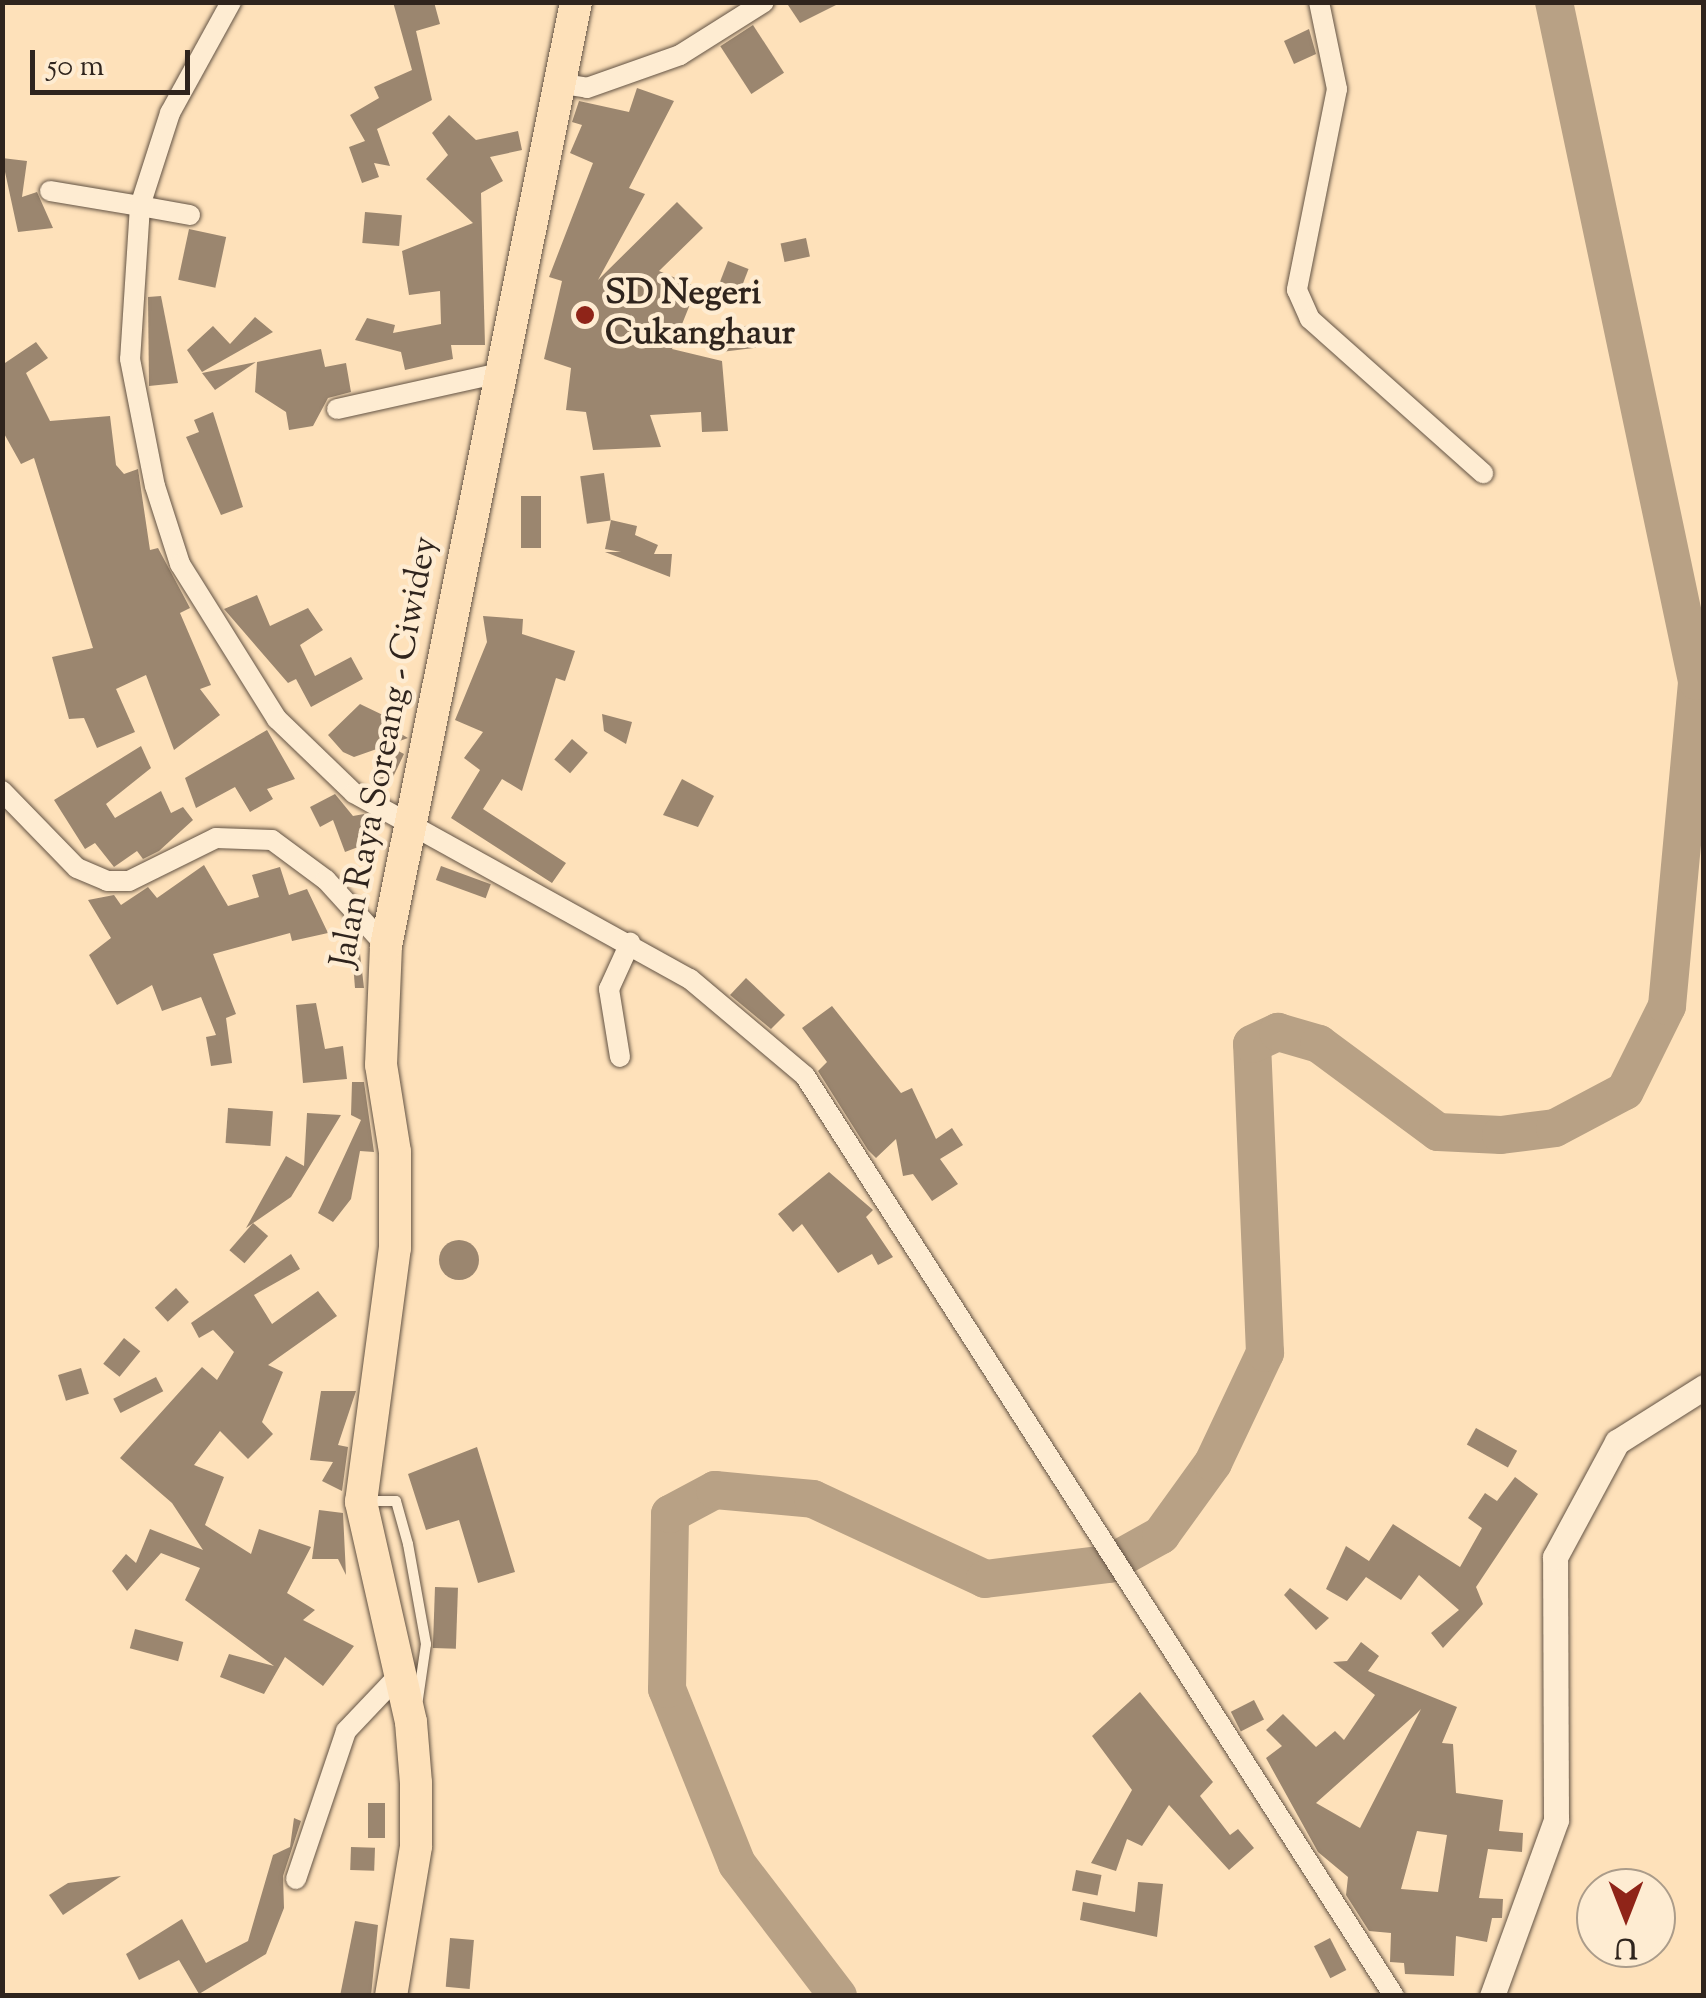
<!DOCTYPE html>
<style>
body{margin:0}
#map{position:relative;width:1706px;height:1998px;overflow:hidden;background:#fee1ba;font-family:"Sorts Mill Goudy",serif}
div>[style]{position:absolute}
[style*='--x']{left:calc(var(--x)*1px);top:calc(var(--y)*1px);width:calc(var(--w)*1px);rotate:calc(var(--a)*1deg)}
.river>*{height:38px;margin:-19px;padding:0 19px;transform-origin:19px;border-radius:19px;background:#b8a185}
.building>*{inset:0;background:#9b866f;transform-origin:0 0}
.round{border-radius:50%}
.roads{filter:drop-shadow(0 0 2px #635344) drop-shadow(0 0 2px #635344)}
.service>*{height:10px;margin:-5px;padding:0 5px;transform-origin:5px;border-radius:5px;background:#feecd2}
.minor>*{height:20px;margin:-10px;padding:0 10px;transform-origin:10px;border-radius:10px;background:#feecd2}
.tertiary>*{height:25px;margin:-12.5px;padding:0 12.5px;transform-origin:12.5px;border-radius:12.5px;background:#feecd2}
.trunk>*{height:32px;margin:-16px;padding:0 16px;transform-origin:16px;border-radius:16px;background:#fee1ba}
.dots>*{width:28px;height:28px;translate:-50% -50%;box-sizing:border-box;border:5px solid #feecd2;border-radius:50%}
span{translate:-50% -50%;white-space:nowrap;text-align:center;line-height:1.15;-webkit-text-stroke:9px #feecd2;paint-order:stroke}
.poi-label{font-size:35px;color:#2f241d;font-weight:700}
.left{translate:0 -50%;text-align:left}
.street-label{font-size:35px;color:#2f241d}
.frame{position:absolute;inset:0;border:5px solid #2f241d;pointer-events:none}
.north{position:absolute;left:1576px;top:1868px;width:100px;height:100px;box-sizing:border-box;background:#feecd2;border:2px solid #ab9c8a;border-radius:50%;rotate:180deg;font-size:28px;font-weight:700;line-height:40px;text-align:center;color:#2f241d}
.north::after{content:'';display:block;margin:auto;width:35px;height:45px;background:#8f2418;clip-path:polygon(50% 0,100% 100%,50% 72%,0 100%)}
.scale{position:absolute;left:30px;top:50px;width:160px;height:45px;box-sizing:border-box;border:5px solid #2f241d;border-top:0;padding-left:12px;font-size:30px;line-height:35px;white-space:nowrap;color:#2f241d;-webkit-text-stroke:8px #feecd2;paint-order:stroke}
</style>
<div id="map">
<div class="river">
<div style="--x:838;--y:1996;--w:166;--a:-127.4"></div>
<div style="--x:737;--y:1864;--w:188;--a:-111.8"></div>
<div style="--x:667;--y:1689;--w:175;--a:-89"></div>
<div style="--x:670;--y:1514;--w:51;--a:-28.1"></div>
<div style="--x:715;--y:1490;--w:98;--a:5.2"></div>
<div style="--x:813;--y:1499;--w:190;--a:24.9"></div>
<div style="--x:985;--y:1579;--w:125;--a:-6.9"></div>
<div style="--x:1109;--y:1564;--w:60;--a:-29.1"></div>
<div style="--x:1161;--y:1535;--w:89;--a:-54.2"></div>
<div style="--x:1213;--y:1463;--w:122;--a:-64.7"></div>
<div style="--x:1265;--y:1353;--w:309;--a:-92.4"></div>
<div style="--x:1252;--y:1044;--w:29;--a:-25"></div>
<div style="--x:1278;--y:1032;--w:43;--a:16.3"></div>
<div style="--x:1319;--y:1044;--w:148;--a:36.5"></div>
<div style="--x:1438;--y:1132;--w:63;--a:2.7"></div>
<div style="--x:1501;--y:1135;--w:54;--a:-7.4"></div>
<div style="--x:1555;--y:1128;--w:79;--a:-27.9"></div>
<div style="--x:1625;--y:1091;--w:95;--a:-63.7"></div>
<div style="--x:1667;--y:1006;--w:326;--a:-84.7"></div>
<div style="--x:1697;--y:681;--w:694;--a:-101.89"></div>
</div>
<div class="building">
<div style="clip-path:polygon(393px 2px,434px 2px,440px 24px,416px 31px,432px 100px,377px 129px,390px 166px,374px 163px,379px 177px,362px 183px,349px 147px,365px 141px,350px 115px,379px 98px,374px 87px,412px 70px)"></div>
<div style="clip-path:polygon(786px 2px,842px 2px,800px 23px)"></div>
<div style="left:753px;top:25px;width:57px;height:39px;rotate:57deg"></div>
<div style="clip-path:polygon(1309px 29px,1316px 54px,1294px 64px,1284px 41px)"></div>
<div style="clip-path:polygon(637px 88px,674px 101px,629px 188px,645px 194px,598px 280px,677px 202px,703px 228px,659px 271px,697px 287px,672px 349px,722px 361px,728px 431px,702px 432px,701px 412px,650px 415px,661px 447px,593px 450px,586px 412px,566px 410px,571px 368px,544px 359px,562px 281px,549px 277px,593px 163px,570px 153px,582px 125px,572px 122px,579px 101px,629px 112px)"></div>
<div style="clip-path:polygon(449px 115px,476px 140px,518px 131px,522px 150px,490px 157px,503px 181px,481px 193px,485px 345px,451px 345px,453px 359px,405px 370px,401px 352px,355px 340px,367px 318px,395px 325px,393px 333px,441px 324px,440px 291px,409px 295px,402px 251px,473px 223px,426px 179px,448px 155px,432px 133px)"></div>
<div style="clip-path:polygon(2px 158px,27px 161px,22px 197px,37px 192px,53px 228px,18px 232px)"></div>
<div style="left:365px;top:212px;width:37px;height:31px;rotate:5deg"></div>
<div style="left:189px;top:229px;width:38px;height:52px;rotate:12deg"></div>
<div style="left:806px;top:238px;width:19px;height:26px;rotate:78deg"></div>
<div style="left:728px;top:261px;width:22px;height:22px;rotate:21deg"></div>
<div style="clip-path:polygon(161px 296px,178px 383px,149px 386px,148px 297px)"></div>
<div style="clip-path:polygon(255px 317px,273px 332px,202px 372px,187px 350px,213px 326px,230px 344px)"></div>
<div style="left:753px;top:325px;width:23px;height:35px;rotate:83deg"></div>
<div style="clip-path:polygon(36px 342px,48px 358px,26px 373px,50px 421px,110px 416px,116px 465px,124px 474px,138px 469px,150px 550px,158px 548px,190px 608px,180px 613px,211px 685px,200px 689px,220px 715px,174px 750px,146px 675px,116px 689px,135px 732px,97px 748px,84px 718px,69px 719px,52px 657px,93px 648px,34px 458px,21px 464px,2px 430px,2px 365px)"></div>
<div style="clip-path:polygon(321px 349px,325px 367px,346px 363px,351px 392px,328px 398px,313px 426px,289px 430px,286px 412px,255px 392px,257px 362px)"></div>
<div style="clip-path:polygon(256px 362px,215px 390px,202px 373px)"></div>
<div style="clip-path:polygon(213px 412px,243px 507px,221px 515px,186px 437px,199px 432px,194px 420px)"></div>
<div style="left:604px;top:473px;width:48px;height:24px;rotate:82deg"></div>
<div style="left:521px;top:496px;width:20px;height:52px"></div>
<div style="clip-path:polygon(611px 520px,637px 526px,635px 535px,658px 545px,654px 554px,672px 554px,670px 577px,605px 552px,621px 552px,605px 549px)"></div>
<div style="clip-path:polygon(257px 595px,270px 626px,308px 608px,323px 630px,300px 645px,315px 676px,351px 657px,363px 679px,311px 707px,296px 679px,288px 683px,224px 609px)"></div>
<div style="clip-path:polygon(483px 616px,523px 619px,522px 634px,575px 651px,565px 681px,556px 678px,522px 791px,502px 779px,483px 809px,566px 863px,552px 883px,451px 818px,480px 770px,464px 758px,483px 732px,455px 720px,487px 642px)"></div>
<div style="clip-path:polygon(360px 704px,387px 717px,384px 724px,408px 738px,354px 757px,343px 752px,328px 735px)"></div>
<div style="clip-path:polygon(602px 714px,632px 722px,626px 744px,604px 731px)"></div>
<div style="clip-path:polygon(267px 730px,295px 779px,267px 789px,273px 799px,250px 812px,235px 787px,196px 808px,185px 778px)"></div>
<div style="left:572px;top:739px;width:21px;height:27px;rotate:41deg"></div>
<div style="clip-path:polygon(141px 746px,151px 768px,106px 804px,115px 818px,161px 791px,171px 813px,183px 807px,193px 820px,159px 851px,143px 859px,137px 851px,114px 867px,95px 843px,85px 849px,54px 800px)"></div>
<div style="clip-path:polygon(393px 748px,404px 754px,385px 794px,371px 786px)"></div>
<div style="clip-path:polygon(682px 779px,714px 796px,698px 827px,663px 815px)"></div>
<div style="clip-path:polygon(335px 794px,353px 816px,364px 814px,374px 841px,345px 852px,333px 820px,320px 827px,310px 807px)"></div>
<div style="clip-path:polygon(204px 865px,228px 906px,259px 897px,252px 875px,280px 867px,289px 895px,307px 889px,328px 933px,292px 941px,290px 933px,213px 954px,236px 1014px,226px 1018px,232px 1063px,211px 1066px,206px 1037px,216px 1035px,201px 997px,162px 1011px,152px 985px,117px 1005px,89px 955px,111px 938px,88px 900px,114px 895px,121px 905px,148px 887px,157px 898px)"></div>
<div style="left:441px;top:866px;width:53px;height:15px;rotate:20deg"></div>
<div style="clip-path:polygon(358px 936px,364px 988px,355px 988px,353px 963px)"></div>
<div style="clip-path:polygon(746px 978px,785px 1015px,771px 1029px,730px 995px)"></div>
<div style="clip-path:polygon(316px 1003px,325px 1049px,343px 1046px,347px 1079px,303px 1083px,296px 1005px)"></div>
<div style="clip-path:polygon(832px 1006px,901px 1093px,912px 1088px,936px 1139px,952px 1128px,963px 1145px,940px 1159px,958px 1184px,932px 1201px,913px 1174px,903px 1176px,896px 1139px,876px 1158px,868px 1150px,818px 1071px,827px 1062px,802px 1028px)"></div>
<div style="clip-path:polygon(352px 1082px,364px 1082px,374px 1152px,360px 1151px,351px 1199px,333px 1222px,318px 1213px,361px 1120px,351px 1115px)"></div>
<div style="left:228px;top:1108px;width:45px;height:35px;rotate:4deg"></div>
<div style="clip-path:polygon(307px 1113px,341px 1115px,291px 1197px,246px 1228px,286px 1156px,304px 1166px)"></div>
<div style="clip-path:polygon(829px 1172px,873px 1210px,866px 1217px,893px 1257px,878px 1265px,872px 1254px,838px 1273px,802px 1224px,793px 1232px,778px 1214px)"></div>
<div style="left:253px;top:1223px;width:20px;height:36px;rotate:41deg"></div>
<div class="round" style="left:439px;top:1240px;width:40px;height:40px"></div>
<div style="clip-path:polygon(291px 1254px,300px 1269px,254px 1295px,272px 1324px,318px 1291px,337px 1316px,268px 1365px,283px 1372px,262px 1422px,273px 1434px,248px 1459px,220px 1431px,194px 1465px,224px 1477px,205px 1525px,251px 1554px,259px 1529px,311px 1547px,287px 1593px,315px 1610px,303px 1620px,354px 1646px,323px 1686px,285px 1657px,264px 1694px,220px 1677px,229px 1654px,274px 1666px,185px 1600px,200px 1568px,161px 1553px,127px 1591px,112px 1571px,126px 1554px,136px 1563px,150px 1529px,203px 1550px,172px 1503px,120px 1458px,202px 1367px,217px 1380px,234px 1352px,213px 1330px,199px 1338px,191px 1323px)"></div>
<div style="left:176px;top:1288px;width:19px;height:29px;rotate:47deg"></div>
<div style="left:124px;top:1338px;width:21px;height:33px;rotate:39deg"></div>
<div style="left:81px;top:1368px;width:27px;height:24px;rotate:73deg"></div>
<div style="left:156px;top:1377px;width:16px;height:48px;rotate:63deg"></div>
<div style="clip-path:polygon(321px 1391px,356px 1391px,338px 1445px,348px 1447px,342px 1491px,322px 1481px,333px 1462px,310px 1460px)"></div>
<div style="left:1476px;top:1428px;width:47px;height:19px;rotate:29deg"></div>
<div style="clip-path:polygon(477px 1447px,515px 1572px,478px 1583px,459px 1520px,426px 1530px,408px 1474px)"></div>
<div style="clip-path:polygon(1515px 1477px,1538px 1494px,1476px 1587px,1483px 1604px,1443px 1648px,1431px 1633px,1459px 1610px,1419px 1575px,1401px 1600px,1366px 1577px,1347px 1601px,1326px 1589px,1346px 1546px,1369px 1561px,1393px 1524px,1460px 1567px,1482px 1528px,1468px 1518px,1485px 1493px,1497px 1501px)"></div>
<div style="clip-path:polygon(319px 1510px,343px 1513px,346px 1575px,338px 1559px,312px 1559px)"></div>
<div style="left:435px;top:1587px;width:23px;height:61px;rotate:2deg"></div>
<div style="clip-path:polygon(1290px 1588px,1329px 1618px,1316px 1630px,1284px 1595px)"></div>
<div style="left:135px;top:1629px;width:50px;height:20px;rotate:15deg"></div>
<div style="clip-path:polygon(evenodd,1361px 1642px,1379px 1656px,1368px 1671px,1457px 1707px,1442px 1743px,1453px 1744px,1456px 1793px,1503px 1800px,1499px 1831px,1523px 1833px,1522px 1852px,1488px 1849px,1479px 1898px,1503px 1899px,1502px 1918px,1492px 1918px,1487px 1942px,1456px 1936px,1454px 1976px,1405px 1974px,1404px 1963px,1390px 1962px,1391px 1933px,1369px 1931px,1346px 1895px,1348px 1877px,1318px 1852px,1266px 1758px,1282px 1746px,1266px 1730px,1283px 1714px,1316px 1747px,1335px 1731px,1344px 1740px,1375px 1695px,1333px 1662px,1347px 1661px,1361px 1642px,1421px 1709px,1360px 1828px,1316px 1803px,1416px 1714px,1421px 1709px,1361px 1642px,1417px 1831px,1447px 1835px,1438px 1892px,1401px 1889px,1417px 1831px)"></div>
<div style="clip-path:polygon(1140px 1692px,1213px 1782px,1200px 1796px,1230px 1835px,1238px 1829px,1254px 1848px,1229px 1870px,1169px 1805px,1142px 1846px,1127px 1839px,1116px 1871px,1091px 1863px,1132px 1790px,1092px 1736px)"></div>
<div style="left:1254px;top:1700px;width:22px;height:26px;rotate:63deg"></div>
<div style="left:368px;top:1803px;width:17px;height:35px"></div>
<div style="clip-path:polygon(294px 1818px,301px 1821px,283px 1876px,284px 1908px,266px 1954px,199px 1994px,179px 1960px,139px 1980px,126px 1954px,182px 1919px,206px 1963px,248px 1941px,273px 1855px,290px 1847px)"></div>
<div style="left:351px;top:1847px;width:24px;height:23px;rotate:2deg"></div>
<div style="left:1076px;top:1870px;width:26px;height:21px;rotate:11deg"></div>
<div style="clip-path:polygon(121px 1876px,63px 1915px,49px 1895px,68px 1883px)"></div>
<div style="clip-path:polygon(1138px 1882px,1163px 1884px,1157px 1937px,1080px 1920px,1083px 1902px,1135px 1912px)"></div>
<div style="clip-path:polygon(355px 1921px,378px 1925px,371px 1996px,340px 1996px)"></div>
<div style="left:450px;top:1938px;width:24px;height:49px;rotate:5deg"></div>
<div style="left:1330px;top:1938px;width:36px;height:18px;rotate:63deg"></div>
</div>
<div class="roads">
<div class="service">
<div style="--x:367;--y:1501;--w:29;--a:0"></div>
<div style="--x:396;--y:1501;--w:45;--a:74.4"></div>
<div style="--x:408;--y:1544;--w:102;--a:79.8"></div>
<div style="--x:426;--y:1644;--w:56;--a:98.3"></div>
</div>
<div class="minor">
<div style="--x:1319;--y:2;--w:89;--a:78.3"></div>
<div style="--x:1337;--y:89;--w:205;--a:101.3"></div>
<div style="--x:1297;--y:290;--w:32;--a:66"></div>
<div style="--x:1310;--y:319;--w:232;--a:41.7"></div>
<div style="--x:557;--y:83;--w:30;--a:9"></div>
<div style="--x:587;--y:88;--w:99;--a:-19.5"></div>
<div style="--x:680;--y:55;--w:99;--a:-32.2"></div>
<div style="--x:50;--y:191;--w:91;--a:9.5"></div>
<div style="--x:140;--y:206;--w:153;--a:93.7"></div>
<div style="--x:130;--y:359;--w:129;--a:78.9"></div>
<div style="--x:155;--y:486;--w:82;--a:72.2"></div>
<div style="--x:180;--y:564;--w:183;--a:58"></div>
<div style="--x:277;--y:719;--w:107;--a:43.9"></div>
<div style="--x:354;--y:793;--w:384;--a:29"></div>
<div style="--x:690;--y:979;--w:150;--a:40.1"></div>
<div style="--x:805;--y:1076;--w:1092;--a:57.37"></div>
<div style="--x:190;--y:215;--w:51;--a:-169.8"></div>
<div style="--x:140;--y:206;--w:98;--a:-72.1"></div>
<div style="--x:170;--y:113;--w:127;--a:-61.2"></div>
<div style="--x:337;--y:409;--w:166;--a:-12.5"></div>
<div style="--x:2;--y:791;--w:107;--a:45.8"></div>
<div style="--x:77;--y:868;--w:33;--a:23"></div>
<div style="--x:107;--y:881;--w:22;--a:0"></div>
<div style="--x:129;--y:881;--w:97;--a:-26.3"></div>
<div style="--x:216;--y:838;--w:56;--a:2"></div>
<div style="--x:272;--y:840;--w:67;--a:36.5"></div>
<div style="--x:326;--y:880;--w:89;--a:47.7"></div>
<div style="--x:620;--y:1057;--w:69;--a:-99.2"></div>
<div style="--x:609;--y:989;--w:51;--a:-65.5"></div>
<div style="--x:296;--y:1879;--w:156;--a:-71.3"></div>
<div style="--x:346;--y:1731;--w:80;--a:-46.5"></div>
</div>
<div class="tertiary">
<div style="--x:1492;--y:1996;--w:187;--a:-70"></div>
<div style="--x:1556;--y:1820;--w:263;--a:-90.2"></div>
<div style="--x:1555;--y:1557;--w:131;--a:-61.7"></div>
<div style="--x:1617;--y:1442;--w:103;--a:-32.3"></div>
</div>
<div class="trunk">
<div style="--x:391;--y:1996;--w:152;--a:-80.5"></div>
<div style="--x:416;--y:1846;--w:63;--a:-90"></div>
<div style="--x:416;--y:1783;--w:61;--a:-94.7"></div>
<div style="--x:411;--y:1722;--w:226;--a:-102.8"></div>
<div style="--x:361;--y:1502;--w:256;--a:-82.4"></div>
<div style="--x:395;--y:1248;--w:96;--a:-90"></div>
<div style="--x:395;--y:1152;--w:88;--a:-99.1"></div>
<div style="--x:381;--y:1065;--w:119;--a:-87.6"></div>
<div style="--x:386;--y:946;--w:963;--a:-78.62"></div>
</div>
</div>
<div class="dots">
<div style="left:585px;top:315px;background:#8f2418"></div>
</div>
<div class="poi-label">
<span class="left" style="left:605px;top:315px">SD Negeri<br>Cukanghaur</span>
</div>
<div class="street-label">
<span style="left:386px;top:752px;rotate:-79deg">Jalan Raya Soreang - Ciwidey</span>
</div>
<div class="frame"></div>
<div class="north">U</div>
<div class="scale">50 m</div>
</div>
